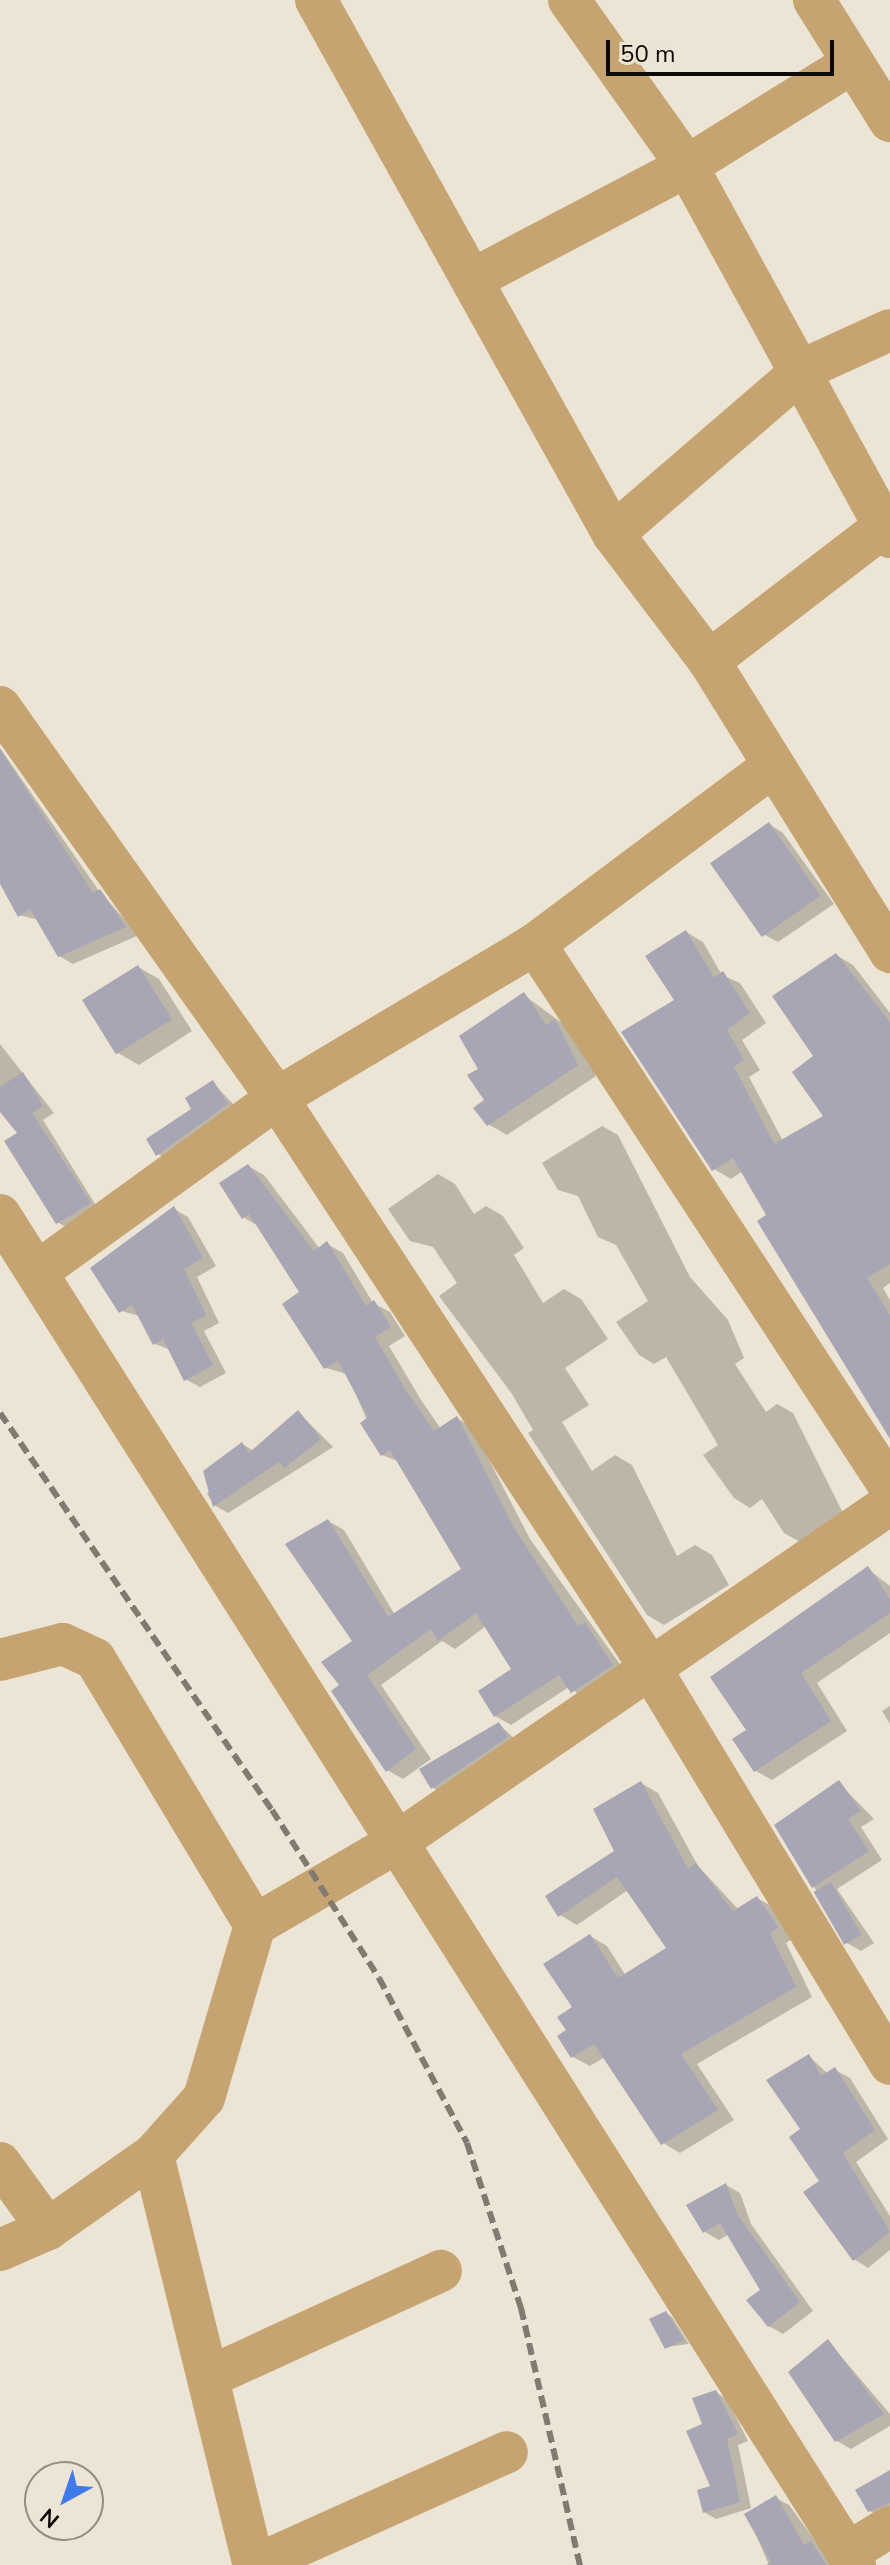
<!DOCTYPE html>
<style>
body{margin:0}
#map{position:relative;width:890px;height:2565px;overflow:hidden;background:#ece4d4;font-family:"Nunito Sans",sans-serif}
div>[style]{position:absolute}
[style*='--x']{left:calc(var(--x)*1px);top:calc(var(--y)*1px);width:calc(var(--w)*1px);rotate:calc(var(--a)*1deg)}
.shadow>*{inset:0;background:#0003}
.building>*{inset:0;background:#a8a5b5;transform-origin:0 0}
.minor>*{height:42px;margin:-21px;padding:0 21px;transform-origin:21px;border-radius:21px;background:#c6a472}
.rail>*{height:6px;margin-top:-3px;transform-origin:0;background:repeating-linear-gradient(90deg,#807a70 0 12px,transparent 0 18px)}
span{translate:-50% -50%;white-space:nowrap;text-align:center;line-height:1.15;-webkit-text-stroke:8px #ece4d4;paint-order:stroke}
.north{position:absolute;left:24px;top:2461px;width:80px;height:80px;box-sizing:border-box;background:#ece4d4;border:2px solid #938d82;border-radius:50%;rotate:220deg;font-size:22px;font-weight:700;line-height:32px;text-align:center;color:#0e0b06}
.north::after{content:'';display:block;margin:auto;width:28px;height:36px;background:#3e7aea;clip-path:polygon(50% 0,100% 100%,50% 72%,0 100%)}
.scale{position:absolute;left:606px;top:40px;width:228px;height:36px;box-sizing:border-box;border:4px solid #0e0b06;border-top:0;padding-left:10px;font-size:24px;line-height:28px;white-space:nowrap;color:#0e0b06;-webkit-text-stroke:6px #ece4d4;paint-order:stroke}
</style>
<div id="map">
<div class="shadow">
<div style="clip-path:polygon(0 748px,99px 891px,139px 935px,73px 964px,59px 956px,39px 920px,19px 915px,0 880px)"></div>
<div style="clip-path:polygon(769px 824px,783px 833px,834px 904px,778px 942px,763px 934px)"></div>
<div style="clip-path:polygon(686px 932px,703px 942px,722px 975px,740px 983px,766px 1023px,742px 1040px,760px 1070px,749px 1077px,783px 1141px,825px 1116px,816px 1056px,836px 955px,853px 965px,890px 1013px,890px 1283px,883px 1288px,890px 1300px,890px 1434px,743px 1171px,731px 1179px,714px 1169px,677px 1001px)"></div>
<div style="clip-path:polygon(138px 967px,159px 979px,192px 1031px,139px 1065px,118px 1053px)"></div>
<div style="clip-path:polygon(524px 995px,574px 1032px,596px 1076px,507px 1135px,488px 1124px,486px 1100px)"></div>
<div style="clip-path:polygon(0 1044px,54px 1113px,43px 1120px,100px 1212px,69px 1229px,57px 1222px,20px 1134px,0 1109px)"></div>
<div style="clip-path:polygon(213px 1083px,241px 1112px,172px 1162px,158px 1154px)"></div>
<div style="clip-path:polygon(602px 1126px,618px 1135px,690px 1277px,728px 1320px,744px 1358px,735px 1364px,766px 1412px,777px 1404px,793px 1413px,843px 1513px,800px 1542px,784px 1533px,762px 1499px,750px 1508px,734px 1498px,703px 1455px,718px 1445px,666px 1357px,654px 1364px,639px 1355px,616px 1322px,648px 1301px,616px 1245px,598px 1237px,578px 1196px,558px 1190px,542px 1163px)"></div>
<div style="clip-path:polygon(248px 1166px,264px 1175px,320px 1249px,327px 1244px,343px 1253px,373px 1303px,390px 1312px,405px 1336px,389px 1346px,421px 1400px,441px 1429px,457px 1418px,472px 1427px,530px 1539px,627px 1674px,588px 1701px,569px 1687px,511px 1725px,495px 1716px,514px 1670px,486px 1626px,455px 1649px,442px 1641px,381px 1685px,431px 1759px,403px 1779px,387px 1770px,342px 1686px,354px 1642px,328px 1521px,344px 1530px,395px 1615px,463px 1569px,400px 1462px,382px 1455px,347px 1374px,326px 1368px,302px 1293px,260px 1227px,243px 1217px)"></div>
<div style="clip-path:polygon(438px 1174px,455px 1184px,474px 1214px,486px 1206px,503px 1216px,524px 1248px,514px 1255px,543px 1303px,564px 1289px,581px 1299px,608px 1339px,565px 1368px,589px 1405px,562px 1422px,592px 1471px,615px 1455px,632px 1465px,677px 1556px,695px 1545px,712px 1555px,729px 1585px,664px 1625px,647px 1615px,528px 1433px,533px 1430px,512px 1394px,439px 1296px,457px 1283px,433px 1247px,410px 1241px,388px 1209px)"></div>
<div style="clip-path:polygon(174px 1209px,188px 1217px,216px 1266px,197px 1277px,219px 1323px,204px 1331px,226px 1373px,200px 1387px,185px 1379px,171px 1350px,155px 1344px,140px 1316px,121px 1311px)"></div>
<div style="clip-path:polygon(298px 1412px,333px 1447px,228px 1513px,214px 1505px,207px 1494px,242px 1444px,254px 1451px)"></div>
<div style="clip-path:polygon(868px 1569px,890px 1586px,890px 1633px,817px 1683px,847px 1731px,772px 1780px,756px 1771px,749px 1731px)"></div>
<div style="clip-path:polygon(890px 1706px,890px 1724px,882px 1711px)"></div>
<div style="clip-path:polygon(499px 1724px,521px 1745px,447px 1796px,433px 1788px,422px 1770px)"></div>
<div style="clip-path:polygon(641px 1783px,658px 1793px,698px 1866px,739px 1910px,757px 1898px,775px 1908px,794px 1938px,786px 1943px,812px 1997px,697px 2064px,734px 2120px,680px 2153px,663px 2143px,605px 2057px,590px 2066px,573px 2057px,569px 2031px,590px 1936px,607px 1946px,626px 1976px,669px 1949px,628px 1890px,577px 1925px,560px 1915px,616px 1852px)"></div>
<div style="clip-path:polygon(839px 1783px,874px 1819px,861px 1827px,882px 1860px,837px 1889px,874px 1943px,861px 1951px,847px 1943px,814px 1887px)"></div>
<div style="clip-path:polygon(809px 2056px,828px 2074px,835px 2070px,850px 2078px,888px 2139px,856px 2162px,890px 2216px,890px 2250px,868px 2268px,854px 2259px,822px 2182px)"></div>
<div style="clip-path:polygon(726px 2185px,740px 2193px,751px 2224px,813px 2311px,783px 2334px,769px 2326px,762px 2291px,729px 2234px,719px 2240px,705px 2232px)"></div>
<div style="clip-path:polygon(666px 2313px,672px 2317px,689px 2344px,666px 2347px)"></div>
<div style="clip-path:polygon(828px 2341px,890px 2414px,890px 2426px,851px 2449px,837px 2441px)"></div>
<div style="clip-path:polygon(715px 2392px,727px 2399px,748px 2441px,738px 2445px,751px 2508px,716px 2519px,704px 2512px,713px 2488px,704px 2425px)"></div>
<div style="clip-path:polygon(890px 2472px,890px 2516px,883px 2519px,870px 2511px)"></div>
<div style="clip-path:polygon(776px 2498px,789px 2505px,833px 2565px,769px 2565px,747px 2514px)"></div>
</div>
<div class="building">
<div style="clip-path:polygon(0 749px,93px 893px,100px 889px,126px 927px,58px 957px,30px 909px,18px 917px,0 884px)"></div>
<div style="left:769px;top:822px;width:90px;height:72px;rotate:55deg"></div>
<div style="clip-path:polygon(686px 930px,714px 978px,723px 971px,750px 1013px,727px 1030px,744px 1060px,734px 1067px,774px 1144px,823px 1116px,792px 1072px,813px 1056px,772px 996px,836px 953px,890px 1022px,890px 1264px,867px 1278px,890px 1315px,890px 1439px,757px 1221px,766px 1215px,733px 1158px,712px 1171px,621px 1032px,674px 1000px,645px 956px)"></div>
<div style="left:138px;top:965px;width:64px;height:66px;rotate:58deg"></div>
<div style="clip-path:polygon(524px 992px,546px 1025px,555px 1019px,578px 1065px,487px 1126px,473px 1108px,484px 1100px,467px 1075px,478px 1069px,459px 1036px)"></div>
<div style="clip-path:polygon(23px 1072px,43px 1106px,32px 1113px,91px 1203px,56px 1224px,4px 1141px,17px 1133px,0 1112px,0 1087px)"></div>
<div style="clip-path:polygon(213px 1080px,228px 1104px,156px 1156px,146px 1139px,191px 1109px,185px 1098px)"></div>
<div style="clip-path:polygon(248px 1164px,314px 1251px,327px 1241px,366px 1306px,374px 1300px,391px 1327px,375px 1337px,405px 1389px,434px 1431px,457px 1416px,514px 1528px,578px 1626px,585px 1622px,613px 1665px,571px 1693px,559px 1675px,494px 1717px,478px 1691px,511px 1669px,476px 1613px,438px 1641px,431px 1629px,367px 1675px,416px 1749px,386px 1772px,331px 1691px,339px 1685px,321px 1662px,352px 1641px,285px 1544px,328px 1519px,388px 1617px,461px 1569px,390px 1450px,381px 1456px,360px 1423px,368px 1417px,338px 1361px,324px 1369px,282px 1304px,299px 1292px,249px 1214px,242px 1219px,219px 1183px)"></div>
<div style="clip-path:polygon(174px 1206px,203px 1258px,184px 1269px,206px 1315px,191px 1323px,213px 1365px,184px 1381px,163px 1339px,153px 1345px,132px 1305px,119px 1313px,90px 1268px)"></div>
<div style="clip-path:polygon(298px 1410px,321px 1439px,284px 1468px,279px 1462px,213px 1507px,203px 1471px,242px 1442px,249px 1453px)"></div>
<div style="clip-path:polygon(868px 1566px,890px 1599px,890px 1613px,801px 1673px,831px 1721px,754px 1772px,732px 1739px,746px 1730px,710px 1677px)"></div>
<div style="clip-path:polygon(499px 1722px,508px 1737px,431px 1789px,419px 1769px)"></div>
<div style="clip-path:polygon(839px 1780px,861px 1811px,848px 1819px,869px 1851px,812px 1888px,774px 1825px)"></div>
<div style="clip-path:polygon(641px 1781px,688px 1869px,696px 1863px,733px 1911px,757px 1896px,778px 1927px,770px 1933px,796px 1987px,681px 2054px,718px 2110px,661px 2145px,594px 2044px,571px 2058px,557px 2036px,566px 2030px,557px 2017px,572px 2007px,543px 1964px,590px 1934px,618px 1978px,666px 1948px,617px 1877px,558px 1917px,545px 1896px,614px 1851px,593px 1809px)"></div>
<div style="left:831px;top:1882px;width:61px;height:20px;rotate:60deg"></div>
<div style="clip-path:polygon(809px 2054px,821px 2076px,835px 2067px,875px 2130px,843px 2153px,890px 2232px,853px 2261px,803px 2192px,819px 2181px,789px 2137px,800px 2129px,766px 2080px)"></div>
<div style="clip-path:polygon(726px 2183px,737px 2214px,800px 2302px,768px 2327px,746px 2300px,760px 2290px,720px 2223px,703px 2233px,686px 2205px)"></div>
<div style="clip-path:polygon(666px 2311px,684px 2340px,665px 2349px,649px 2319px)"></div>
<div style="clip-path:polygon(828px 2339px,884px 2414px,835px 2442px,788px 2372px)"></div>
<div style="clip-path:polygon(716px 2390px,738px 2434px,727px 2439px,740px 2502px,703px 2513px,697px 2490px,710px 2486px,686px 2431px,702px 2424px,692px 2398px)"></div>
<div style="clip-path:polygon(890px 2470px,890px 2503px,868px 2512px,855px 2490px)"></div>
<div style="clip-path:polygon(776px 2495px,804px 2545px,811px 2541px,826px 2565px,766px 2565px,771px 2562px,744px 2514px)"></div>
</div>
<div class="minor">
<div style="--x:316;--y:0;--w:611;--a:60.92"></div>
<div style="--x:613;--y:534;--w:159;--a:52.9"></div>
<div style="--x:709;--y:661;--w:343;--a:58.1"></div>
<div style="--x:569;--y:0;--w:204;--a:54.6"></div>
<div style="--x:687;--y:166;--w:423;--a:61.3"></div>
<div style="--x:814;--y:0;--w:143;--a:57.9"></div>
<div style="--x:475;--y:278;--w:240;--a:-27.8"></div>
<div style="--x:687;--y:166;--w:193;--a:-31.9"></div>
<div style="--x:613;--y:534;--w:252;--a:-40.8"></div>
<div style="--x:804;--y:369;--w:94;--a:-24.4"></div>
<div style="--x:709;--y:661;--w:228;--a:-37.5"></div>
<div style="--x:0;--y:707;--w:479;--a:54.7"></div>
<div style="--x:277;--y:1098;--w:679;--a:56.78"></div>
<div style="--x:649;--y:1666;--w:465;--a:58.8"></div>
<div style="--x:535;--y:944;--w:649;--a:56.82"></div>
<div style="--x:0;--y:1215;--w:1598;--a:57.65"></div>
<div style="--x:37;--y:1272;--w:296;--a:-35.9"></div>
<div style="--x:277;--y:1098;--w:300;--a:-30.8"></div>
<div style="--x:535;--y:944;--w:294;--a:-36.8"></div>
<div style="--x:0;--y:1660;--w:65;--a:-14.3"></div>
<div style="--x:63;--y:1644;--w:35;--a:25"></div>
<div style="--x:95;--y:1659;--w:310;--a:59"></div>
<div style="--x:153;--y:2155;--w:422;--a:76.2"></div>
<div style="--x:0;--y:2163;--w:82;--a:54"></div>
<div style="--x:0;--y:2250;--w:52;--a:-23.6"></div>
<div style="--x:48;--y:2229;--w:128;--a:-35.2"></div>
<div style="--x:153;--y:2155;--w:76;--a:-48.2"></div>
<div style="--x:204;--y:2098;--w:180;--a:-73.6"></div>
<div style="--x:255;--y:1925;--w:161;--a:-30.2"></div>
<div style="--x:394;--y:1844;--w:601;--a:-34.43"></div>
<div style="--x:209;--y:2377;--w:255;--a:-24.6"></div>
<div style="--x:847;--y:2553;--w:50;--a:-31.2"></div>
<div style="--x:256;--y:2565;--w:275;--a:-24.2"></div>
</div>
<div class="rail">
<div style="--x:0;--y:1413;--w:481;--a:55.6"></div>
<div style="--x:272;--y:1810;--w:199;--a:57.5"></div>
<div style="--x:379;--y:1978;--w:187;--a:61.9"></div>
<div style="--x:467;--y:2143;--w:174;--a:71.9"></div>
<div style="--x:521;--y:2308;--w:264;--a:77.1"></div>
</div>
<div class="north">N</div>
<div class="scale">50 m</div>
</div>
